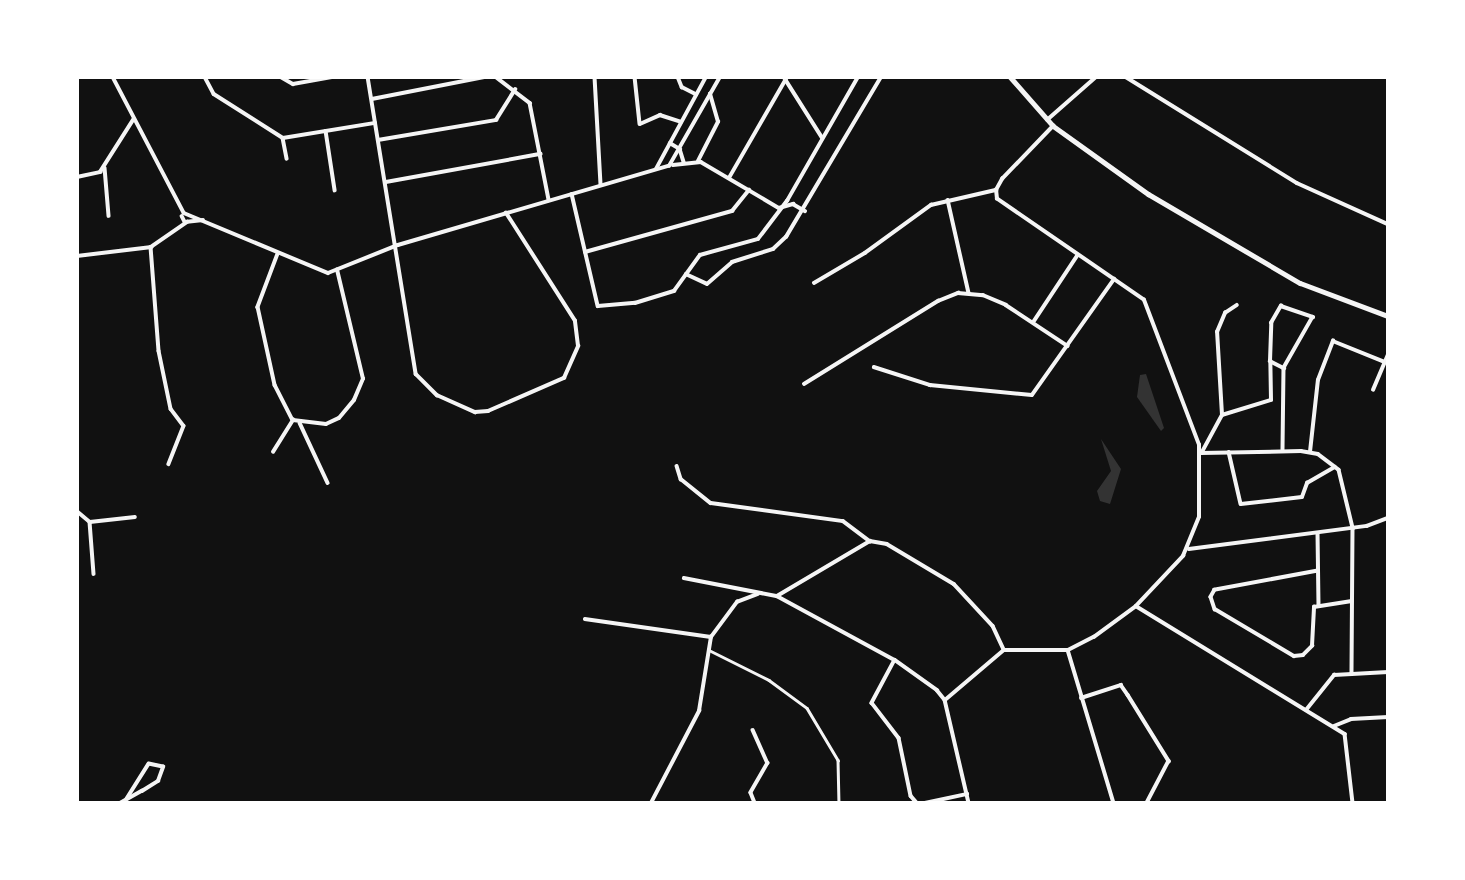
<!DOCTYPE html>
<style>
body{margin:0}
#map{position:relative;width:1465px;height:880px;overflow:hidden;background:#111;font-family:"Playfair Display",serif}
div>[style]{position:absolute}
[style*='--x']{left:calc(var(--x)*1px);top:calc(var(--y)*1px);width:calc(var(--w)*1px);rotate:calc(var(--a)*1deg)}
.water>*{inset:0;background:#333}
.pedestrian>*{height:2.5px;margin:-1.25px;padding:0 1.25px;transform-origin:1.25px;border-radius:1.25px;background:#f5f5f5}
.minor>*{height:3.5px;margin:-1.75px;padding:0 1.75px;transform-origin:1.75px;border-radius:1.75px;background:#f5f5f5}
.secondary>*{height:5px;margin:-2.5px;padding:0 2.5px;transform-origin:2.5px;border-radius:2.5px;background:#f5f5f5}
span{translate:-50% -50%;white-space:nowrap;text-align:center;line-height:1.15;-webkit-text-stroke:7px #fff;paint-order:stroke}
.frame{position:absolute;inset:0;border:79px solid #fff;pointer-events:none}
</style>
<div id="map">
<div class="water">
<div style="clip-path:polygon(1146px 374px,1164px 428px,1161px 431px,1137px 397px,1140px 375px)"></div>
<div style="clip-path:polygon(1101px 439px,1121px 469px,1110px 504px,1100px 501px,1097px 491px,1111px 471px)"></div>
</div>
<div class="pedestrian">
<div style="--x:709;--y:650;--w:67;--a:26.6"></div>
<div style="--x:769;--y:680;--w:47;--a:36.4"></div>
<div style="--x:807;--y:708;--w:61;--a:59.2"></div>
<div style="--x:838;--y:760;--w:43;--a:88.7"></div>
</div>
<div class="minor">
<div style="--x:113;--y:77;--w:153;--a:62.4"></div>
<div style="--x:205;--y:77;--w:19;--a:62"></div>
<div style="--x:214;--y:94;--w:82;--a:32.5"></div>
<div style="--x:283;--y:138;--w:93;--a:-9.3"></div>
<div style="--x:281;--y:77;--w:14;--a:30"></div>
<div style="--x:293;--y:84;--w:39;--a:-10"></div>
<div style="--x:368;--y:77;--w:301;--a:80.8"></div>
<div style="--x:416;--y:374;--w:30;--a:45"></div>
<div style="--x:437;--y:395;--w:42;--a:24.1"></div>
<div style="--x:475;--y:412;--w:13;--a:-4"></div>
<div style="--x:488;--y:411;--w:83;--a:-23.5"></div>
<div style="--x:564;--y:378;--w:35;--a:-66"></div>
<div style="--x:578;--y:346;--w:25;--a:-97"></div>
<div style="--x:575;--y:321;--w:128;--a:-122.6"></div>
<div style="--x:496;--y:77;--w:43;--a:37.4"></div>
<div style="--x:530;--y:103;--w:99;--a:78.9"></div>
<div style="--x:595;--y:77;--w:108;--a:86.8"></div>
<div style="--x:635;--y:77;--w:47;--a:83.9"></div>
<div style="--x:640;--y:124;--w:22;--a:-24"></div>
<div style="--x:660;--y:115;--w:22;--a:18"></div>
<div style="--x:678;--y:77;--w:11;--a:68"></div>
<div style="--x:682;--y:87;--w:16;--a:27"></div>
<div style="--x:784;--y:77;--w:71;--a:57.7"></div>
<div style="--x:1126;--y:77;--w:201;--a:31.8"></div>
<div style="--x:1297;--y:183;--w:100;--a:24.3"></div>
<div style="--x:372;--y:99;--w:114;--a:-11.1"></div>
<div style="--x:1047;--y:120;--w:65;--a:-41.3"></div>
<div style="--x:326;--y:131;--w:60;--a:81.3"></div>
<div style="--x:283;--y:138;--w:21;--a:79"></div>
<div style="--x:378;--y:140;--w:120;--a:-9.6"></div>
<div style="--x:496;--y:120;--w:36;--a:-58"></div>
<div style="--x:670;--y:143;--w:12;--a:31"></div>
<div style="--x:680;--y:149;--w:14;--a:73"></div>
<div style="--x:698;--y:161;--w:44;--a:-62.9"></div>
<div style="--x:718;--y:122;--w:29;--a:-106"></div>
<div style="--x:673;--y:165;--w:28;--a:-6"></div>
<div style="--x:701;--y:162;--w:91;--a:30.5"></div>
<div style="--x:779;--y:208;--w:15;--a:-16"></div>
<div style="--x:793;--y:204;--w:14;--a:30"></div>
<div style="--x:105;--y:168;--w:48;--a:85.2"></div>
<div style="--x:656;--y:169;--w:105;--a:-61.5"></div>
<div style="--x:77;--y:177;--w:24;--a:-12"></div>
<div style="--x:100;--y:172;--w:62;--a:-57.6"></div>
<div style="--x:729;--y:178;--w:116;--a:-60.1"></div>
<div style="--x:386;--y:182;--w:157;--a:-10.3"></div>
<div style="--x:572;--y:194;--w:115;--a:76.9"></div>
<div style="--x:598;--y:306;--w:37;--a:-5"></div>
<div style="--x:635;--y:303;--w:41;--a:-17.1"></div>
<div style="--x:674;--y:291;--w:44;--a:-54.2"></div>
<div style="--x:700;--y:255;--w:60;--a:-15.4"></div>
<div style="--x:758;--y:239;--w:48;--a:-52.7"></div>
<div style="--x:787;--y:201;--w:143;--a:-60.2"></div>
<div style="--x:948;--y:200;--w:95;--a:77.3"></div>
<div style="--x:184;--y:213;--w:156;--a:22.6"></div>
<div style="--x:328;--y:273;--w:75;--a:-21.8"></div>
<div style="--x:398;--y:245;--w:282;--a:-16.3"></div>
<div style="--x:669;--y:166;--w:103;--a:-60.2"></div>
<div style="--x:182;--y:216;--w:7;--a:63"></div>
<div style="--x:185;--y:222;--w:18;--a:-6"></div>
<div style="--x:151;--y:247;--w:104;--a:85.6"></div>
<div style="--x:159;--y:351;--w:59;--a:78.3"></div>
<div style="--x:171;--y:409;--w:21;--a:53"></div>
<div style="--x:184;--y:426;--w:41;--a:111.5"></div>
<div style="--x:585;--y:252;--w:153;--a:-15.6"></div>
<div style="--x:732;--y:211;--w:27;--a:-51"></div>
<div style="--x:278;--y:254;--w:57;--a:110.7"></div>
<div style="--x:258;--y:307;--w:80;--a:77.7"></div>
<div style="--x:275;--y:385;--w:39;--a:63"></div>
<div style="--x:77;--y:256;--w:75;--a:-6.9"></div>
<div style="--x:151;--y:247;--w:44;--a:-34.8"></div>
<div style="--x:686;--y:274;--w:23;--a:25"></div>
<div style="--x:707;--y:284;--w:33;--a:-41"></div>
<div style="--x:732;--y:262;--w:43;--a:-17.6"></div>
<div style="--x:773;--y:249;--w:18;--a:-43"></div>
<div style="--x:786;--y:237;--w:186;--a:-59.3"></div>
<div style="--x:814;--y:283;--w:59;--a:-30.5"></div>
<div style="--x:865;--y:253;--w:82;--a:-36"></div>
<div style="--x:931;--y:205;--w:67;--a:-13"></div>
<div style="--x:1034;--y:321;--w:78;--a:-56.5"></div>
<div style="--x:1270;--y:361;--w:38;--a:-88"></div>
<div style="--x:1271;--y:323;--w:20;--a:-60"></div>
<div style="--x:1281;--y:306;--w:34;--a:19"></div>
<div style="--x:1313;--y:317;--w:59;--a:119.6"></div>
<div style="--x:1284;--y:368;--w:83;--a:90.7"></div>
<div style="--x:874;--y:367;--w:59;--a:17.8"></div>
<div style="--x:930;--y:385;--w:102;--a:5.6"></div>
<div style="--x:1032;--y:395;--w:142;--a:-54.7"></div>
<div style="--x:804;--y:384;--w:158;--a:-31.8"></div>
<div style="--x:938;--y:301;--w:22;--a:-22"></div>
<div style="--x:958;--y:293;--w:25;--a:5"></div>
<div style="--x:983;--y:295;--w:25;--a:23"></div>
<div style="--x:1006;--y:305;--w:74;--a:33.5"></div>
<div style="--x:1373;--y:390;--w:39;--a:-67"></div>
<div style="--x:1222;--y:415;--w:83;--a:-93.4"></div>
<div style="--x:1217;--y:332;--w:21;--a:-67"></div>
<div style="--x:1225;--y:313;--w:14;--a:-34"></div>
<div style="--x:300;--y:423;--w:66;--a:65"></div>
<div style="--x:273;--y:452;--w:38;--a:-58"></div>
<div style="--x:293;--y:420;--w:33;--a:7"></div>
<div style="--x:326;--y:424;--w:14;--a:-25"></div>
<div style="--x:339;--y:418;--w:23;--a:-50"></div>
<div style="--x:354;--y:400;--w:23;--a:-67"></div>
<div style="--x:363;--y:379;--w:112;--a:-103.4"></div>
<div style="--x:1202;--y:452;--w:42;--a:-61.6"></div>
<div style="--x:1222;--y:415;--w:51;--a:-17"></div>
<div style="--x:1271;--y:400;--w:39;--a:-91"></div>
<div style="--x:1270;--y:361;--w:16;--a:27"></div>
<div style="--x:1229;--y:452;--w:53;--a:77"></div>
<div style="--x:1241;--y:504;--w:61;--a:-6.5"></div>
<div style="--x:1302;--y:497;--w:15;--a:-70"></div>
<div style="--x:1307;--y:483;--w:32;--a:-30"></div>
<div style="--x:1310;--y:452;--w:72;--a:-83.7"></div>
<div style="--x:1318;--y:380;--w:42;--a:-69"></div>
<div style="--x:1333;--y:341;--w:56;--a:22"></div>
<div style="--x:1201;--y:453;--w:100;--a:-1.1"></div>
<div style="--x:1301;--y:451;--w:17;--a:10"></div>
<div style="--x:1318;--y:454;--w:26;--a:37"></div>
<div style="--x:1339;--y:470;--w:60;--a:76.4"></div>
<div style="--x:1353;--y:528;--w:146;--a:90.4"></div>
<div style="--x:677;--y:466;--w:14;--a:73"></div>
<div style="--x:681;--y:479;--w:38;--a:39"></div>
<div style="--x:711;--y:503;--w:133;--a:7.8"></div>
<div style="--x:843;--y:521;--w:34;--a:37"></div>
<div style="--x:77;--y:511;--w:17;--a:40"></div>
<div style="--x:90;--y:522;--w:45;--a:-6.3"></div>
<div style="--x:90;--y:522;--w:52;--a:85.6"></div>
<div style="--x:1318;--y:533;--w:73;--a:89.2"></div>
<div style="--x:1189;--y:549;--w:179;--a:-7.4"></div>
<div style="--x:1367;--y:526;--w:22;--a:-21"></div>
<div style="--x:1318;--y:571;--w:105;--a:169.5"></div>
<div style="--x:1215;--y:590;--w:8;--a:120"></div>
<div style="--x:1211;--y:597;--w:13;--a:72"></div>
<div style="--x:1215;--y:609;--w:92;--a:30.7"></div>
<div style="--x:1294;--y:656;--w:9;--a:-6"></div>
<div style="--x:1303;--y:655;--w:13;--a:-45"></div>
<div style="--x:1312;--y:646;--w:39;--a:-87"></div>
<div style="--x:1314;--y:607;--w:38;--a:-9"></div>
<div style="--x:684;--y:578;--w:95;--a:11"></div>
<div style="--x:777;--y:596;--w:134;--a:28.5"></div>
<div style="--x:895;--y:660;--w:52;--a:35.5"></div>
<div style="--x:937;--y:690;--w:13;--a:51"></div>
<div style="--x:945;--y:700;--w:106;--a:76.9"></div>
<div style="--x:777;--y:596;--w:108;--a:-30.6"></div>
<div style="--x:870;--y:541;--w:17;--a:10"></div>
<div style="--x:887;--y:544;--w:78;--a:30.8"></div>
<div style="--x:954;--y:584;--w:57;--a:47.1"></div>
<div style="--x:993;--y:626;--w:26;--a:65"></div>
<div style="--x:1136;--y:606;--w:245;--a:31.5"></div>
<div style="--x:1345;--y:734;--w:69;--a:83.4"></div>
<div style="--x:585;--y:619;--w:127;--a:8.1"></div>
<div style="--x:1004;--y:650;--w:64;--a:0"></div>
<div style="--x:1068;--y:650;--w:29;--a:-27"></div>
<div style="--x:1094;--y:637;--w:52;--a:-36.4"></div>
<div style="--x:1136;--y:606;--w:69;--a:-46.8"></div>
<div style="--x:1183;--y:556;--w:42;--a:-67.7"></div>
<div style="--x:1199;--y:517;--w:72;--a:-90"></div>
<div style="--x:1199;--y:445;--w:155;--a:-110.8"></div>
<div style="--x:1144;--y:300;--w:178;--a:-145.5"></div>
<div style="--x:997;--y:199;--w:9;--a:-96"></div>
<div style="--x:996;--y:190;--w:13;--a:-61"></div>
<div style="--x:1002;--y:179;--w:74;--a:-46.1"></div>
<div style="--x:1068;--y:650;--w:160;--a:73.3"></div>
<div style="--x:895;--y:660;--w:49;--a:118.1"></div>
<div style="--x:872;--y:703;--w:44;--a:52.4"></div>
<div style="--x:899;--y:738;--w:59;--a:78.3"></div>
<div style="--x:911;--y:796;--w:9;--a:49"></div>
<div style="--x:1081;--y:698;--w:42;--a:-18"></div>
<div style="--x:1121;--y:685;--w:12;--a:55"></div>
<div style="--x:1128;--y:695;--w:78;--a:58.2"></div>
<div style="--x:1169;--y:761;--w:47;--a:117.6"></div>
<div style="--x:945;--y:700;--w:77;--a:-40.3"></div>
<div style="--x:1306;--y:710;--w:45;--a:-51.3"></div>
<div style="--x:1334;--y:675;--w:54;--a:-3.2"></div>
<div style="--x:1334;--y:726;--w:18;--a:-22"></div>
<div style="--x:1351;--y:719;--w:37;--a:-3"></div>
<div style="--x:753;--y:730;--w:36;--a:66"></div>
<div style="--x:768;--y:763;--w:34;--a:120"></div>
<div style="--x:751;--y:793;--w:11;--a:68"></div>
<div style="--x:120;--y:803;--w:25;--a:-29"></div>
<div style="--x:142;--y:791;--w:19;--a:-32"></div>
<div style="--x:158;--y:781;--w:15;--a:-70"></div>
<div style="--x:163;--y:767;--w:14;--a:-168"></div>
<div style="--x:149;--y:764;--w:41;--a:122.2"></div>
<div style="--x:651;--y:803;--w:104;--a:-62.4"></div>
<div style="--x:699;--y:711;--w:75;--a:-80.8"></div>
<div style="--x:711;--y:637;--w:44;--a:-53.4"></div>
<div style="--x:737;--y:602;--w:22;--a:-21"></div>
<div style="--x:925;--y:803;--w:43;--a:-12.1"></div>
</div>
<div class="secondary">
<div style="--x:1010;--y:77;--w:65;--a:48.7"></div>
<div style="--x:1053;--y:126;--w:117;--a:35.6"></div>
<div style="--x:1148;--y:194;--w:176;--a:30.4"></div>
<div style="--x:1300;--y:283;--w:94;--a:20.6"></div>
</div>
<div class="frame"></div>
</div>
